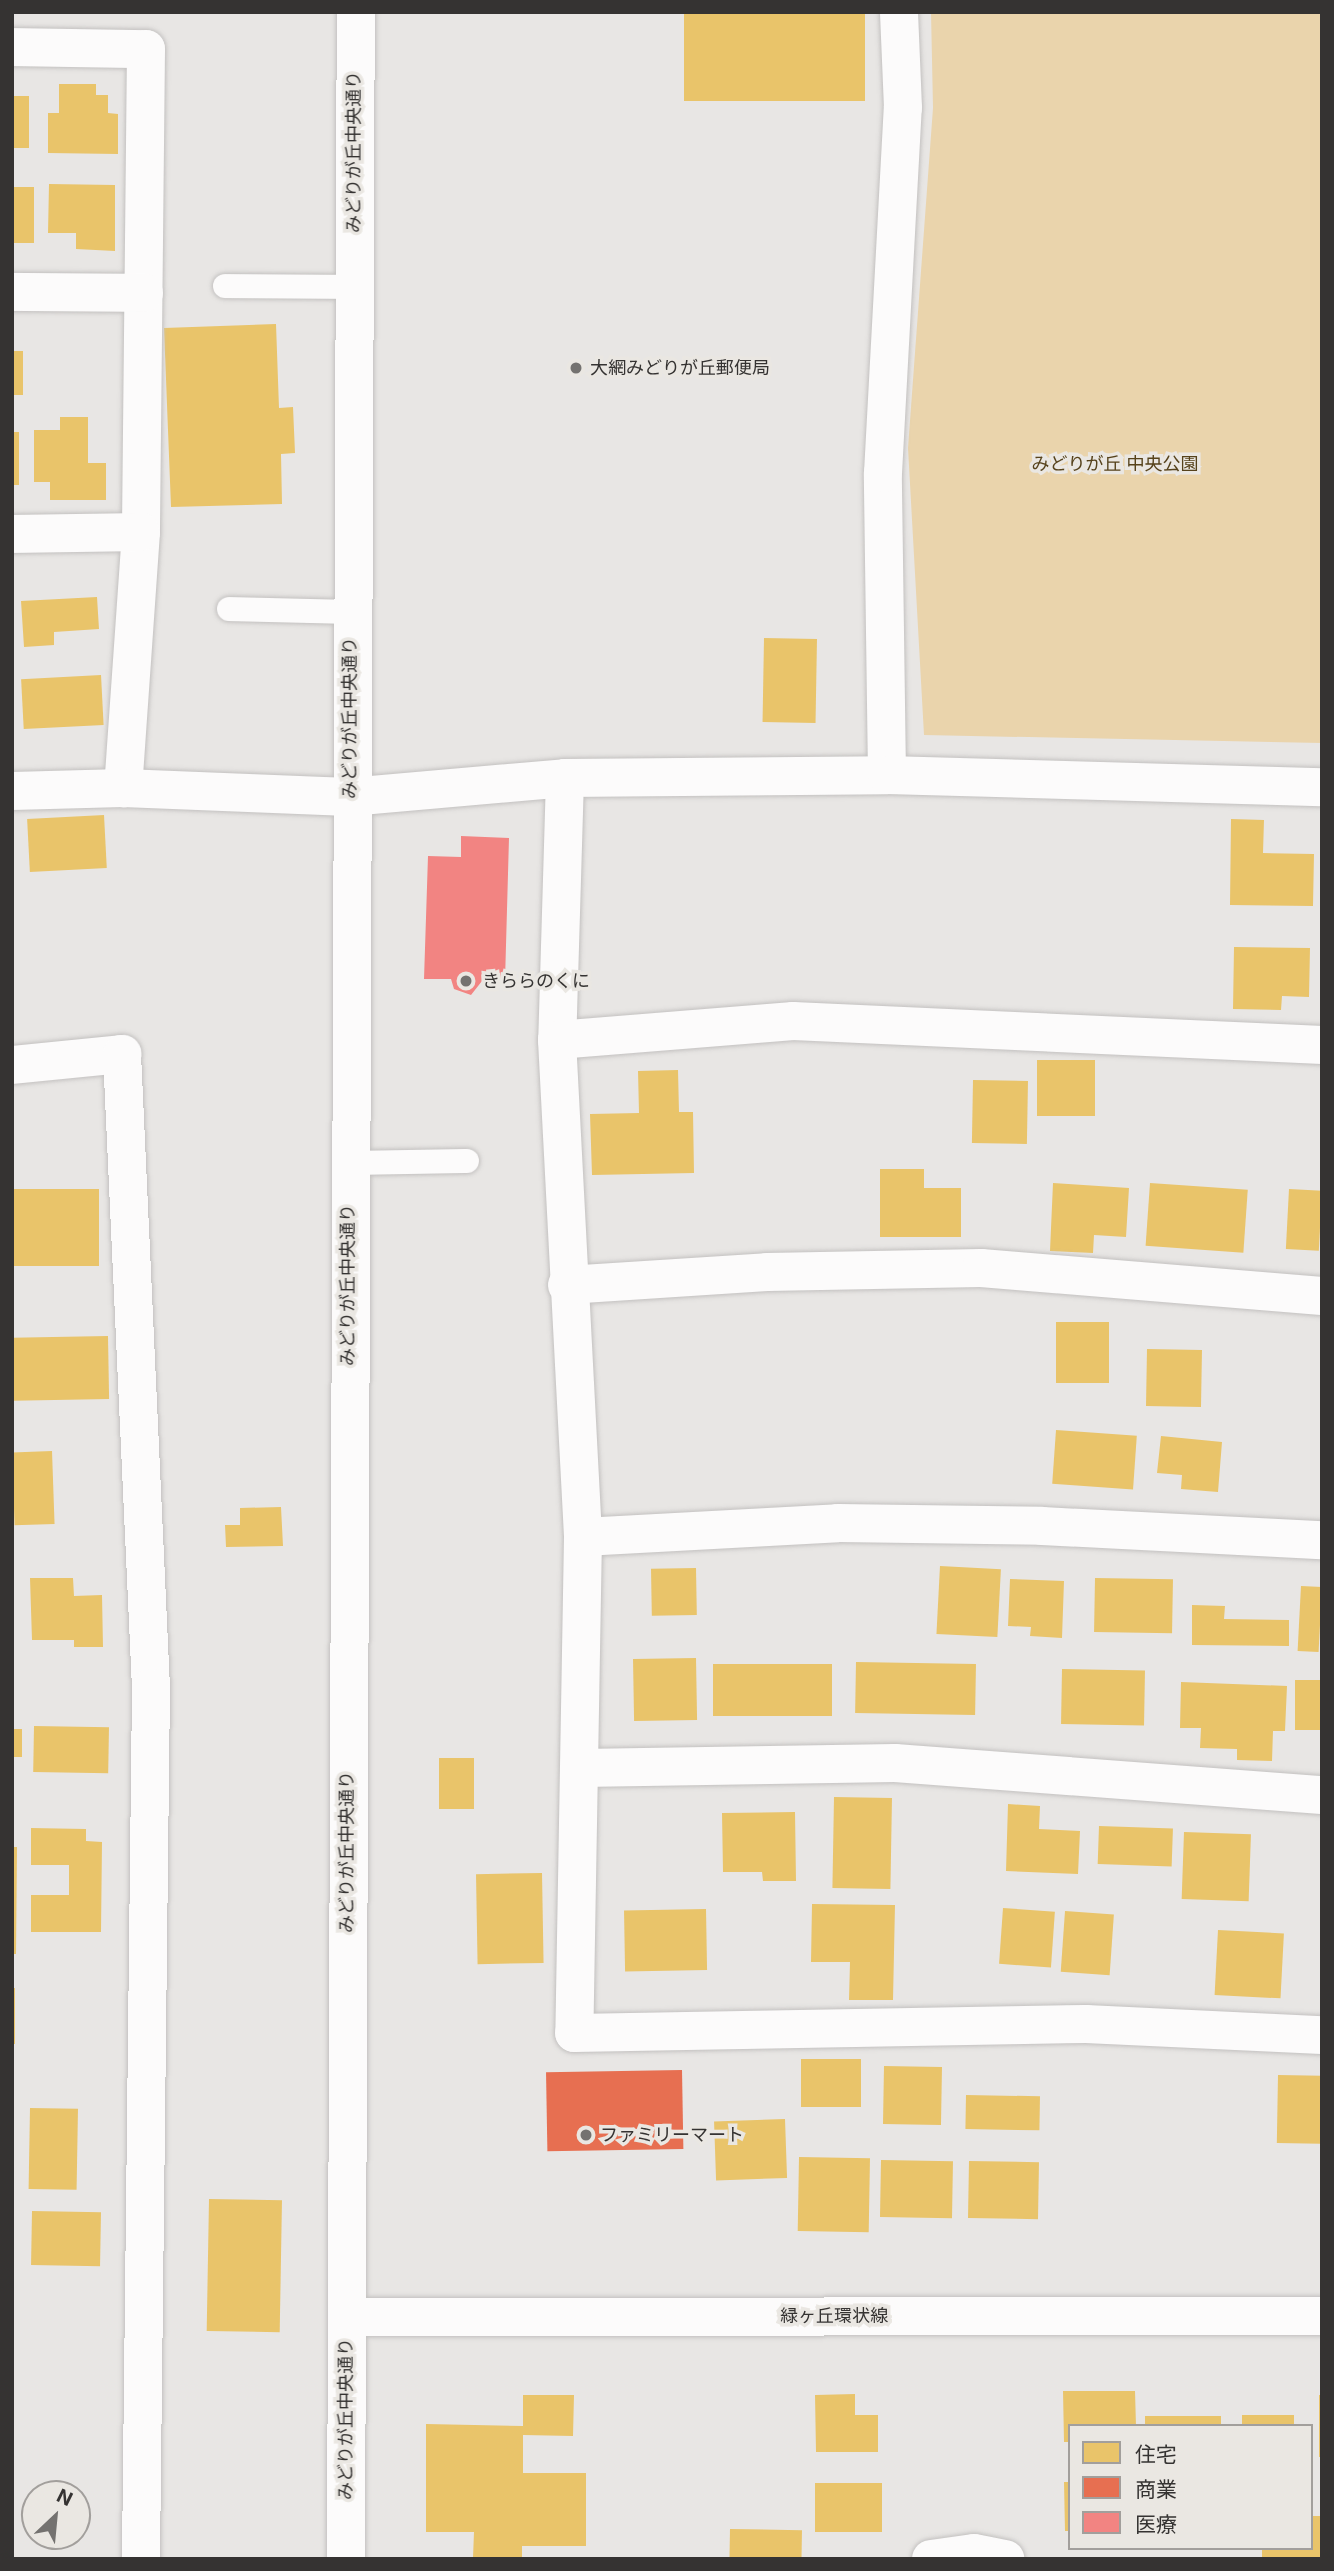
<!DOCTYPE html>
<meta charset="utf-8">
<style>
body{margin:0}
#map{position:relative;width:1334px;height:2571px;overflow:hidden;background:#e8e6e4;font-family:Inter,"Noto Sans JP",sans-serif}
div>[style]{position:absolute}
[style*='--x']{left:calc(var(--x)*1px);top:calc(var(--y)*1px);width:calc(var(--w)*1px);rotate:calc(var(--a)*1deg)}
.green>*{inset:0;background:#ead4ac}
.homes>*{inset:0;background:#e9c46a;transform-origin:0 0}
.shops>*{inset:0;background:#e76f51;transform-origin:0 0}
.health>*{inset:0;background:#f28482}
.roads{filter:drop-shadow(0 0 2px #c3c1c0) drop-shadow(0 0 2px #c3c1c0)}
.lane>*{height:24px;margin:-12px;padding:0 12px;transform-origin:12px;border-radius:12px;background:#fcfbfb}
.street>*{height:38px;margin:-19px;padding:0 19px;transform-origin:19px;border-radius:19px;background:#fcfbfb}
.secondary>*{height:38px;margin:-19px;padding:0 19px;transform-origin:19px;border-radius:19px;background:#fcfbfb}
.dots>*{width:19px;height:19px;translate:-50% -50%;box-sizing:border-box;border:4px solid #eae7e2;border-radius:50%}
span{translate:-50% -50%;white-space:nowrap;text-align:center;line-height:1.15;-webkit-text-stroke:7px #eae7e2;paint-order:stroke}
.street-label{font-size:18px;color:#353332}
.poi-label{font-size:18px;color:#353332}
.left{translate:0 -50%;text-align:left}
.park-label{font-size:18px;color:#56421b}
.frame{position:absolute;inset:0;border:14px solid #353332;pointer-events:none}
.legend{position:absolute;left:1068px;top:2424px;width:245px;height:126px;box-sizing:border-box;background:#eae7e2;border:2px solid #a29f9c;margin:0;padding:9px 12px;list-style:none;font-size:21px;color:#353332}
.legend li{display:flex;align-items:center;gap:14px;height:35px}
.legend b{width:35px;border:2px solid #a29f9c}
.north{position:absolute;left:21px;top:2480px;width:70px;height:70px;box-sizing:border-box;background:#eae7e2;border:2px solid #a29f9c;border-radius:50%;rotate:26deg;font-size:19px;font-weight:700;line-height:28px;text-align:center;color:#353332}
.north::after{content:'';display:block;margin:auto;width:24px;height:32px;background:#747270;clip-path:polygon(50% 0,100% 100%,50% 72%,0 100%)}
</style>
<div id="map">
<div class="green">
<div style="clip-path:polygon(931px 12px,1322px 12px,1322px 743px,924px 735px,908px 448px,933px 108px)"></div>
</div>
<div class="homes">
<div style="left:684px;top:12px;width:181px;height:89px"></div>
<div style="clip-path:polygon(59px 84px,96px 84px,96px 95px,108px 95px,108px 113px,118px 114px,118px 154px,48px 153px,48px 113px,59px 113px)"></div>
<div style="left:12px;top:96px;width:17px;height:52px"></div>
<div style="clip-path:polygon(49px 184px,115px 185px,115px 251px,76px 249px,76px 233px,48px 233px)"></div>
<div style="left:12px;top:187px;width:22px;height:56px"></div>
<div style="clip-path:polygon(276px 324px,279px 408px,293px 407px,295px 453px,281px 454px,282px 504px,171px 507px,164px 328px)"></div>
<div style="left:12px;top:351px;width:11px;height:44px"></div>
<div style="clip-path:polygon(60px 417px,88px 417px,88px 463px,106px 463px,106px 500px,50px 500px,50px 482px,34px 482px,34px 430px,60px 430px)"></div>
<div style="left:12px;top:432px;width:7px;height:53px"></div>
<div style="clip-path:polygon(97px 597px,99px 629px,54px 632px,54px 645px,24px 647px,21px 601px)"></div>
<div style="left:764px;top:638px;width:53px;height:84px;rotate:1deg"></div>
<div style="left:101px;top:675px;width:50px;height:80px;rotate:87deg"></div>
<div style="left:104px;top:815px;width:53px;height:77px;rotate:87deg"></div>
<div style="clip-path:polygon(1231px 819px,1264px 820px,1263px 853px,1314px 854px,1313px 906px,1230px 905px)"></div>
<div style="clip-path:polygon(1234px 947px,1310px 948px,1309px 997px,1282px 996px,1281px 1010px,1233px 1009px)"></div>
<div style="left:1037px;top:1060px;width:58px;height:56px"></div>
<div style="clip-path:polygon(678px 1070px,679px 1112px,693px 1112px,694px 1173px,592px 1175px,590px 1114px,639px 1113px,638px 1071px)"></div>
<div style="left:973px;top:1080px;width:55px;height:63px;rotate:1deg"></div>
<div style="clip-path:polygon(880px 1169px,924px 1169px,924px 1188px,961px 1188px,961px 1237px,880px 1237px)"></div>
<div style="clip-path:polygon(1053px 1183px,1129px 1188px,1126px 1237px,1094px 1235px,1093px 1253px,1050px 1251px)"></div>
<div style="left:1150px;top:1183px;width:98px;height:63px;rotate:4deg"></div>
<div style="left:12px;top:1189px;width:87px;height:77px"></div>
<div style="left:1289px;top:1189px;width:33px;height:60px;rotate:3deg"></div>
<div style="left:1056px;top:1322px;width:53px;height:61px"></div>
<div style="left:108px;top:1336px;width:63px;height:96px;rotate:89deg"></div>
<div style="left:1147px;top:1349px;width:55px;height:57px;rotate:1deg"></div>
<div style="left:1056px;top:1430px;width:81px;height:54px;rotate:4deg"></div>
<div style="clip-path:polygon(1161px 1436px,1222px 1442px,1218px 1492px,1181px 1489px,1182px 1475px,1157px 1473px)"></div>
<div style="left:52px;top:1451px;width:73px;height:40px;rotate:88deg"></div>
<div style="clip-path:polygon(281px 1507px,283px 1546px,226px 1547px,225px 1525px,240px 1525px,240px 1508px)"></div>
<div style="left:940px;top:1566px;width:61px;height:68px;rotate:3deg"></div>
<div style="left:696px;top:1568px;width:47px;height:45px;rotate:89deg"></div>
<div style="clip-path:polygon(30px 1578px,73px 1578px,74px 1596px,102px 1595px,103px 1647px,74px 1647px,74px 1640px,32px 1640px)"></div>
<div style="left:1095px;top:1578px;width:78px;height:54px;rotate:1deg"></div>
<div style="clip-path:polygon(1010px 1579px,1064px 1581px,1062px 1638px,1030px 1636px,1031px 1627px,1008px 1626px)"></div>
<div style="left:1301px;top:1586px;width:21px;height:65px;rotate:3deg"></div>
<div style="clip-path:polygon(1192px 1605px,1225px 1606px,1224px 1619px,1289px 1620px,1289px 1646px,1192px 1645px)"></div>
<div style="left:696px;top:1658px;width:62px;height:63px;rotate:89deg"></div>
<div style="left:856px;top:1662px;width:120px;height:51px;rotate:1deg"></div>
<div style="left:713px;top:1664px;width:119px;height:52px"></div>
<div style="left:1062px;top:1669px;width:83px;height:55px;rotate:1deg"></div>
<div style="left:1295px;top:1680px;width:25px;height:50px"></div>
<div style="clip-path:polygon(1181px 1682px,1287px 1686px,1285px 1731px,1273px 1731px,1272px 1761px,1237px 1760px,1237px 1749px,1200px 1748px,1201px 1728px,1180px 1728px)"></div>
<div style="left:34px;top:1726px;width:75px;height:46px;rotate:1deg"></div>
<div style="left:12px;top:1729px;width:10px;height:28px"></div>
<div style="left:439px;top:1758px;width:35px;height:51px"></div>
<div style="left:834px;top:1797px;width:58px;height:91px;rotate:1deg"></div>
<div style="clip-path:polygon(1008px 1804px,1040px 1806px,1039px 1829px,1080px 1831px,1078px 1874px,1006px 1871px)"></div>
<div style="clip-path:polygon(795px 1812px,796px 1881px,763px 1881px,762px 1872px,723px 1872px,722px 1813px)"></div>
<div style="left:1099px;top:1826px;width:74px;height:38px;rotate:2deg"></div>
<div style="clip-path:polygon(31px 1828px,86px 1829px,86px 1841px,102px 1842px,101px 1932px,31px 1932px,31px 1895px,69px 1895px,69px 1865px,31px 1865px)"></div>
<div style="left:1184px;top:1832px;width:67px;height:67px;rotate:2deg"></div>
<div style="clip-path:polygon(12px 1847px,17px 1847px,16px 1954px,12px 1954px)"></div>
<div style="left:542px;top:1873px;width:90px;height:66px;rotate:89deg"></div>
<div style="clip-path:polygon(812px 1904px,895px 1905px,893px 2000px,849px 2000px,850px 1962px,811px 1962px)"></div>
<div style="left:1003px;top:1908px;width:52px;height:56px;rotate:4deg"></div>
<div style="left:706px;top:1909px;width:61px;height:82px;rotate:89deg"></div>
<div style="left:1065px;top:1911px;width:49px;height:61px;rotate:4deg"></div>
<div style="left:1218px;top:1930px;width:66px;height:65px;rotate:3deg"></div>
<div style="left:12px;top:1988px;width:3px;height:56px"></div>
<div style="left:801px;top:2059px;width:60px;height:48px"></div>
<div style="left:884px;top:2066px;width:58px;height:58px;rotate:1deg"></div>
<div style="left:1278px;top:2075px;width:44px;height:68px;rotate:1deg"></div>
<div style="left:966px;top:2095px;width:74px;height:34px;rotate:1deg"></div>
<div style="left:30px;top:2108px;width:48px;height:81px;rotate:1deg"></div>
<div style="left:785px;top:2119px;width:59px;height:71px;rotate:88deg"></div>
<div style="left:799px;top:2157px;width:71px;height:74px;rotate:1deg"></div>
<div style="left:881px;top:2160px;width:72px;height:57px;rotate:1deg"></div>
<div style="left:969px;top:2161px;width:70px;height:57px;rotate:1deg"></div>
<div style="left:209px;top:2199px;width:73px;height:132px;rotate:1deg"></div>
<div style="left:32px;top:2211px;width:69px;height:54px;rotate:1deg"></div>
<div style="clip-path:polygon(1063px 2391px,1135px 2391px,1136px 2426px,1070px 2426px,1070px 2442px,1064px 2442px)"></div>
<div style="clip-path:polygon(855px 2394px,855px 2415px,878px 2415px,878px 2452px,816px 2452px,815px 2395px)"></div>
<div style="clip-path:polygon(523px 2395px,574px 2395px,573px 2436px,523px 2435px,523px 2473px,586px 2473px,586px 2546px,522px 2546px,522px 2558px,473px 2558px,474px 2532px,426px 2532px,426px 2424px,523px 2426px)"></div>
<div style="left:1319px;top:2395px;width:3px;height:62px"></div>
<div style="left:1242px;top:2415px;width:52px;height:11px"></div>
<div style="left:1145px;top:2416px;width:76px;height:10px"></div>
<div style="clip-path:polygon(1064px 2482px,1070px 2482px,1070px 2531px,1065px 2531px)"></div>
<div style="left:815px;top:2483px;width:67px;height:49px"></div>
<div style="clip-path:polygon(1311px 2516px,1322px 2516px,1322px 2559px,1262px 2559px,1262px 2548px,1311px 2548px)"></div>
<div style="left:730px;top:2529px;width:72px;height:30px;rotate:1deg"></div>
</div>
<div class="shops">
<div style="left:682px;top:2070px;width:79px;height:136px;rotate:89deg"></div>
</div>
<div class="health">
<div style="clip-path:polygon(461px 836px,509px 838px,505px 981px,482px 981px,471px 995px,454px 989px,451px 979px,424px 979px,428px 856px,461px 857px)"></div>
</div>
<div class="roads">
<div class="lane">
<div style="--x:225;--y:286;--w:128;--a:0.4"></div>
<div style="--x:229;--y:609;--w:121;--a:1.4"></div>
<div style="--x:349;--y:1163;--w:118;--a:-1"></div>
</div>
<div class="street">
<div style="--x:12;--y:47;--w:134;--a:0.9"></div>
<div style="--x:146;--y:49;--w:483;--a:90.6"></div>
<div style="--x:141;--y:532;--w:257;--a:94"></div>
<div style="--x:12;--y:292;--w:132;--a:0.4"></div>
<div style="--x:12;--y:534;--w:129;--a:-0.9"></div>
<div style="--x:887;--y:775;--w:302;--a:-90.8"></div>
<div style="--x:883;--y:473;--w:366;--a:-86.9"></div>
<div style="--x:903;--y:108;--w:96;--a:-92.4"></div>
<div style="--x:565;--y:778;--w:262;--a:91.7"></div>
<div style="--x:557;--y:1040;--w:498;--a:87"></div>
<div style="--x:583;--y:1537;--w:496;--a:91"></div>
<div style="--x:574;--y:2033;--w:512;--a:-1.01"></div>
<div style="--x:1086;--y:2024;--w:236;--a:2.7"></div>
<div style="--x:12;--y:791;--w:111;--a:-1.5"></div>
<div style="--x:123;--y:788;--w:226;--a:2.3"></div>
<div style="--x:349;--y:797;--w:217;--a:-5"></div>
<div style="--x:565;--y:778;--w:322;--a:-0.5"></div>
<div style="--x:887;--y:775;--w:435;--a:1.6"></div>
<div style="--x:557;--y:1040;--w:237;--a:-4.6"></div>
<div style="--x:793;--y:1021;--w:530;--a:2.6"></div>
<div style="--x:12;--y:1065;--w:111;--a:-5.7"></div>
<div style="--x:122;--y:1054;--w:635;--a:87.38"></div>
<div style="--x:151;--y:1688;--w:871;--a:90.66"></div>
<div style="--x:567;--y:1285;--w:200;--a:-3.7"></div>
<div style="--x:767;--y:1272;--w:214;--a:-1.1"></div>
<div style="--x:981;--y:1268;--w:342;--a:4.7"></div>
<div style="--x:583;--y:1537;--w:255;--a:-3.1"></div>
<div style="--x:838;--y:1523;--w:204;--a:0.8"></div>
<div style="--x:1042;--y:1526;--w:280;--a:2.9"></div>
<div style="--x:581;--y:1768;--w:314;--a:-0.9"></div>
<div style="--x:895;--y:1763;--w:428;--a:4.3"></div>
<div style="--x:931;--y:2559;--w:43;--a:-7.9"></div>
<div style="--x:974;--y:2553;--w:32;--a:11"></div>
</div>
<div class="secondary">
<div style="--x:347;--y:2317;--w:975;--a:-0.06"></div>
<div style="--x:346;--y:2559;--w:2547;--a:-89.78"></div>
</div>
</div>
<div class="dots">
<div style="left:576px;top:368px;background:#747270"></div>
<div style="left:466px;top:981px;background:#747270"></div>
<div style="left:586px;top:2135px;background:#747270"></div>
</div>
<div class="street-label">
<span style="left:354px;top:152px;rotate:-90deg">みどりが丘中央通り</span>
<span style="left:350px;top:718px;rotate:-90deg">みどりが丘中央通り</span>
<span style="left:348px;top:1285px;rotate:-90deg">みどりが丘中央通り</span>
<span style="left:347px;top:1852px;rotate:-90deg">みどりが丘中央通り</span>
<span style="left:834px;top:2316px">緑ヶ丘環状線</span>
<span style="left:346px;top:2419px;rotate:-90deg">みどりが丘中央通り</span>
</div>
<div class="poi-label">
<span class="left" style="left:590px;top:368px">大網みどりが丘郵便局</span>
<span class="left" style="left:482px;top:981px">きららのくに</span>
<span class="left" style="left:600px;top:2135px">ファミリーマート</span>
</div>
<div class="park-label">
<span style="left:1115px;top:464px">みどりが丘 中央公園</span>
</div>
<div class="frame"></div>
<ul class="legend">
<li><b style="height:19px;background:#e9c46a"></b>住宅</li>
<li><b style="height:19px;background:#e76f51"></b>商業</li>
<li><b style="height:19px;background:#f28482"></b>医療</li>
</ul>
<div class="north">N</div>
</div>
